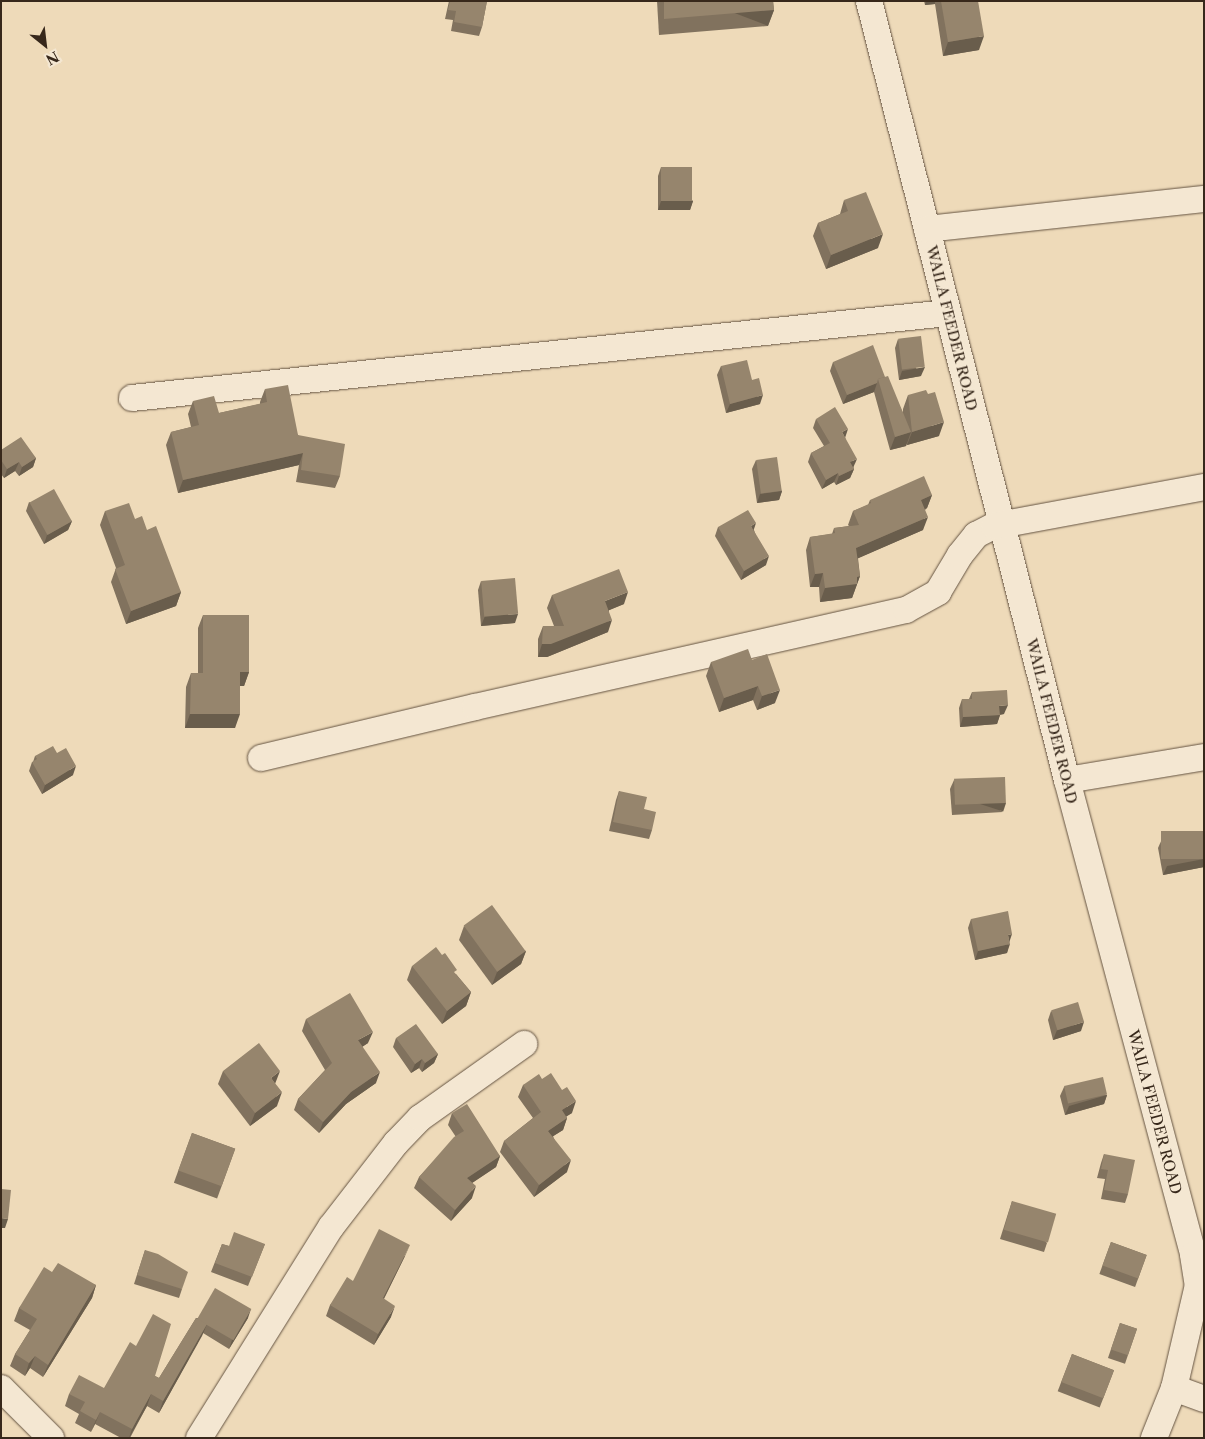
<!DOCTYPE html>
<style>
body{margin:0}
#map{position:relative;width:1205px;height:1439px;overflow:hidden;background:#eedab9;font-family:"Libre Caslon Text",serif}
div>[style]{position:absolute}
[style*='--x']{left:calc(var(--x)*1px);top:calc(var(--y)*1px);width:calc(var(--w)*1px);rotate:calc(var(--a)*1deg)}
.roads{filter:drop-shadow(0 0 1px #655442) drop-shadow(0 0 1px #655442)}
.minor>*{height:26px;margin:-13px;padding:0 13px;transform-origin:13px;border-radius:13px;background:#f4e7d2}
.wall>*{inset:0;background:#81725e;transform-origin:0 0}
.shaded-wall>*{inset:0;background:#695d4c;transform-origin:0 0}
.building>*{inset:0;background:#96856d;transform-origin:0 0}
span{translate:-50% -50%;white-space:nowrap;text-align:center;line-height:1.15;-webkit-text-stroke:4.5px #f4e7d2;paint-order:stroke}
.street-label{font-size:15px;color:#37281b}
.frame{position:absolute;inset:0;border:2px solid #37281b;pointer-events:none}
.north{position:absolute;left:20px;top:20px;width:50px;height:50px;-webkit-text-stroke:4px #f4e7d2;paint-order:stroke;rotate:151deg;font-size:14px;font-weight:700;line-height:20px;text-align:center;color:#37281b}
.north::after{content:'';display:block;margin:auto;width:18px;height:22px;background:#37281b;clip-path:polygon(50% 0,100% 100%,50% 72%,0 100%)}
</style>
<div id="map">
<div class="roads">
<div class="minor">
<div style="--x:869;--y:1;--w:804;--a:75.74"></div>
<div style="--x:1067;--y:780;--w:491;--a:75.1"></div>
<div style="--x:1193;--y:1255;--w:30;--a:81"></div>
<div style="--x:1198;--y:1285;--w:106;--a:103.1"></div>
<div style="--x:1174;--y:1388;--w:54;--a:111.8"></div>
<div style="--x:927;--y:229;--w:279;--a:-6.2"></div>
<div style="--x:132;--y:398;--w:820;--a:-5.95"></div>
<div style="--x:261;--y:758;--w:220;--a:-13.4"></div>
<div style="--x:475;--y:707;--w:442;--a:-12.7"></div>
<div style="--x:906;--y:610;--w:37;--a:-29"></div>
<div style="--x:938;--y:592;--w:43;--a:-59.3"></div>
<div style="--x:960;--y:555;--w:26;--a:-51"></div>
<div style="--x:976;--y:535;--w:20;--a:-27"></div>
<div style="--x:994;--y:526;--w:214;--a:-10.5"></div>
<div style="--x:1067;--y:780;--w:139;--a:-9.5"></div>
<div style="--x:1;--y:1388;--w:71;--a:45"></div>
<div style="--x:1174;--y:1388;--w:32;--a:20"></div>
<div style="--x:199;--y:1438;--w:249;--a:-58"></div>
<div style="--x:331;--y:1227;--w:106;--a:-52.3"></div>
<div style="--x:396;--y:1143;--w:35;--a:-46"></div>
<div style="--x:420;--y:1118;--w:128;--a:-35.4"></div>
</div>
</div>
<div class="wall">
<div style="clip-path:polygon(449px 1px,487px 1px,482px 27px,479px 36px,451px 31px,453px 20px,445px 19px)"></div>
<div style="clip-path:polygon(657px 1px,773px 1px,774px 10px,768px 26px,659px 35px)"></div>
<div style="clip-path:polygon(924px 1px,978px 1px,979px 50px,943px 56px,935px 4px,925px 5px)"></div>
<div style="clip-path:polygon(661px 167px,693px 201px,690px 210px,658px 210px,658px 176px)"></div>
<div style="clip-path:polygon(844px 200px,878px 248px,826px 269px,813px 236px,818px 223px,840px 214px)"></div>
<div style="clip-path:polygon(898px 339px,921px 376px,899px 380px,895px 348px)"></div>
<div style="clip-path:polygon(833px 362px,885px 377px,903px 413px,903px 409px,908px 395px,939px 436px,907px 445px,907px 443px,906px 446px,890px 450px,874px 392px,843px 404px,830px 371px)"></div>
<div style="clip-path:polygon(721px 366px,752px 380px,760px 404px,726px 413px,717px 375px)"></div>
<div style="clip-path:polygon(265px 389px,298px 435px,340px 476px,335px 488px,296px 482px,299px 465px,178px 493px,166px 445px,171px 432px,191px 427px,188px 414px,193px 401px,219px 413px,260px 404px,260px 402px)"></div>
<div style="clip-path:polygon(816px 419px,845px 437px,854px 469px,850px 478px,836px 485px,834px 482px,822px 489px,808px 462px,811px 453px,824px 446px,813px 428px)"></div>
<div style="clip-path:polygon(1px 450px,36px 458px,33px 467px,19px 476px,15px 471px,4px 478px,1px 474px)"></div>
<div style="clip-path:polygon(756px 460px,782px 491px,779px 500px,757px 503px,752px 469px)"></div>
<div style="clip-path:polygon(932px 495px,927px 508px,925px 510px,923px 530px,858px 558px,860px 576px,852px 598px,820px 602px,819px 587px,810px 587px,806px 550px,810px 537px,832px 534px,834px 528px,849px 526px,848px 525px,853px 511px,868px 505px,870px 500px)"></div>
<div style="clip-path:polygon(29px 502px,72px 521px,68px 530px,44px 544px,26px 511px)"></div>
<div style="clip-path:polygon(105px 511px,135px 519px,181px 592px,176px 606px,126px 624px,111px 582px,116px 568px,100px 525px)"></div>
<div style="clip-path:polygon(718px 527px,754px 530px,766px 565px,741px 580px,715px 536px)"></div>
<div style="clip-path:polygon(481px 581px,515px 623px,481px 626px,478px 590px)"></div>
<div style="clip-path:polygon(552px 595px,624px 604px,609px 610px,608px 632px,547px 657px,538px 657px,538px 639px,543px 626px,554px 626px,547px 608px)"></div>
<div style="clip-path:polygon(203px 615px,249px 672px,244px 686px,240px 686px,235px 728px,185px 728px,186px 687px,191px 673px,198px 673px,198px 628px)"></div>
<div style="clip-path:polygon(752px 660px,775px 703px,757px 710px,753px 700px,719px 712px,706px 676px,711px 662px)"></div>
<div style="clip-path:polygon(972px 692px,1004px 714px,1000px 715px,997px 724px,960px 727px,959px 708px,962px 699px,969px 699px)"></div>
<div style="clip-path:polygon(57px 753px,73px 775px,42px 794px,29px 771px,32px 762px,33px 762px,35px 756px)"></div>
<div style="clip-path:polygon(954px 780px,1003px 812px,952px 815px,950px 789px)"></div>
<div style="clip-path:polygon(619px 791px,644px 809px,652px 830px,649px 839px,609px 831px,616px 800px)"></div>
<div style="clip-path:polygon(1204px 831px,1204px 867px,1163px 875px,1158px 848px,1162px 839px)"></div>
<div style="clip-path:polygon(971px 919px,1009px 942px,1007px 953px,975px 960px,968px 928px)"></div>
<div style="clip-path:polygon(464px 926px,526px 951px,521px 964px,492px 985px,459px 940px)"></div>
<div style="clip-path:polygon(412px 966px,456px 974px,471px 992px,466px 1006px,442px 1024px,407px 980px)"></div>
<div style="clip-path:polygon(1051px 1011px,1081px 1031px,1053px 1040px,1048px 1020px)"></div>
<div style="clip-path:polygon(306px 1019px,368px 1043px,362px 1047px,376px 1083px,346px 1104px,319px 1133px,294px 1110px,298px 1099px,325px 1070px,302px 1031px)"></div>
<div style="clip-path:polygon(396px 1038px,438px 1054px,434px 1063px,422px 1072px,419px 1068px,411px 1073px,393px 1047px)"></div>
<div style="clip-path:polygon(223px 1071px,275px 1084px,277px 1106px,250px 1126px,218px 1084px)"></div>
<div style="clip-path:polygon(542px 1079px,572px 1113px,566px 1116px,567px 1118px,563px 1130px,553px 1136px,567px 1172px,534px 1197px,500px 1152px,504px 1141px,533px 1118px,518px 1097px,523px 1085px)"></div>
<div style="clip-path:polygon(1064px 1087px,1107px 1095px,1104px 1104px,1065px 1115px,1060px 1096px)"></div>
<div style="clip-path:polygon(452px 1113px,500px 1156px,496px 1167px,472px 1183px,472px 1198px,451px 1221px,414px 1188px,419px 1177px,456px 1137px,448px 1125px)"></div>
<div style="left:192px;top:1133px;width:46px;height:53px;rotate:20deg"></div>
<div style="clip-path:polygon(1104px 1154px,1128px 1194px,1125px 1203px,1101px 1199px,1105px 1179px,1097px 1178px,1101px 1163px)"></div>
<div style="clip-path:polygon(1012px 1201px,1047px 1243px,1044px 1252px,1000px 1239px)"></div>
<div style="left:1111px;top:1242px;width:38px;height:34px;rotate:20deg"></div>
<div style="clip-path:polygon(222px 1244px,229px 1246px,265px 1244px,248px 1286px,211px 1272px)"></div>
<div style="clip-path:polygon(145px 1250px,182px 1289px,179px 1298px,134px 1284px)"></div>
<div style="clip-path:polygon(405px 1256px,384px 1299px,391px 1317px,374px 1345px,326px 1316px,330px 1305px,353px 1281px)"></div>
<div style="clip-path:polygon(52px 1272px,96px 1285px,92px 1298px,43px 1377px,30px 1368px,25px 1376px,10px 1366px,15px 1354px,30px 1330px,14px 1321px,19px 1308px)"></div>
<div style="clip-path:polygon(196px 1318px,248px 1318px,229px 1349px,203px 1333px,159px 1413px,147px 1406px,130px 1438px,121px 1438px,95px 1424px,91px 1432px,75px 1423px,79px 1414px,65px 1406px,69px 1394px,104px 1388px,155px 1376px,159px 1378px)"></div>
<div style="left:1120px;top:1323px;width:18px;height:37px;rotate:19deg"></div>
<div style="left:1072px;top:1354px;width:45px;height:40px;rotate:21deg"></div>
</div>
<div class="shaded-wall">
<div style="clip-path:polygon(926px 1px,935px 1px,935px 4px,925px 5px)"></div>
<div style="left:774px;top:10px;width:17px;height:110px;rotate:111deg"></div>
<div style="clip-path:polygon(984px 36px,979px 50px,943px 56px,948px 42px)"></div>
<div style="clip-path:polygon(661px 201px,693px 201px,690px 210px,658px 210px)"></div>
<div style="clip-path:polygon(883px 234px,878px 248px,826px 269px,831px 255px)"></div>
<div style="clip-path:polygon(925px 367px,921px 376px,899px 380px,902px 371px)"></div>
<div style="clip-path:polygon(877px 383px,874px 392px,843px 404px,847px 395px)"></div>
<div style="clip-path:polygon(763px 395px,760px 404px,726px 413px,730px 404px)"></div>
<div style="clip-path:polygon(944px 422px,939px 436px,907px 445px,912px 432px)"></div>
<div style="clip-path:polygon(848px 429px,845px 438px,842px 432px)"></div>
<div style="clip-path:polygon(911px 432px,906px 446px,890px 450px,895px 437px)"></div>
<div style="clip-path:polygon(303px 453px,299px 465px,178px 493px,183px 480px)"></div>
<div style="clip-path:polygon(36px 458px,33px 467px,19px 476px,22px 467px)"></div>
<div style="clip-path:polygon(857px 459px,853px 468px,850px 462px)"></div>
<div style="clip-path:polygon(19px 462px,15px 471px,4px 478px,7px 469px)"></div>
<div style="clip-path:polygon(854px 469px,850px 478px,836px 485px,839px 476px)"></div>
<div style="clip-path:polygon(838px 473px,834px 482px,822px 489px,826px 480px)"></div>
<div style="clip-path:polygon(782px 491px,779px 500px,757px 503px,760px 494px)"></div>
<div style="clip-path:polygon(932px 495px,927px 508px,916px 513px,921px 500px)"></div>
<div style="clip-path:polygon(928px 517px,923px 530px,852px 561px,856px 548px)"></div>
<div style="clip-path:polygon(72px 521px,68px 530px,44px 544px,47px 535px)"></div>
<div style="clip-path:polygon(756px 523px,753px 532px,751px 526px)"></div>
<div style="clip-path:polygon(769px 556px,766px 565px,741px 580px,744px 571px)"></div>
<div style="clip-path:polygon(823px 573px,819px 587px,810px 587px,815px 574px)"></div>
<div style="clip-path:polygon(860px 576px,852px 598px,820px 602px,825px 588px)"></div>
<div style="clip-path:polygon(181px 592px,176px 606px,126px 624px,131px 611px)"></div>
<div style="clip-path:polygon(628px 592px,624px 604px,600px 614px,605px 601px)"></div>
<div style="clip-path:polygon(518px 614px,515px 623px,481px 626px,485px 616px)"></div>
<div style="clip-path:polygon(612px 620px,608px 632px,547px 657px,538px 657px,542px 644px)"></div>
<div style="clip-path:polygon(240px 672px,249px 672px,244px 686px,235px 686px)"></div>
<div style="clip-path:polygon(758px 686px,753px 700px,719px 712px,724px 698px)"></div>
<div style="clip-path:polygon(780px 690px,775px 703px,757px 710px,762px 696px)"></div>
<div style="clip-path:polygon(1008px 705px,1004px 714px,996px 715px,999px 706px)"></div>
<div style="clip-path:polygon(190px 714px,240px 714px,235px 728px,185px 728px)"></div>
<div style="clip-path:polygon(1000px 715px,997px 724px,960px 727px,963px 717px)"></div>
<div style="clip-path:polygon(76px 766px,73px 775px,42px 794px,45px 785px)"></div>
<div style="left:1006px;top:803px;width:9px;height:51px;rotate:108deg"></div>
<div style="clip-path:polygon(1204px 859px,1204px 867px,1163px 875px,1167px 866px)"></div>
<div style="clip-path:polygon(1012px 934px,1009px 943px,1008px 935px)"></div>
<div style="clip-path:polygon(1010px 944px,1007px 953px,975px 960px,978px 951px)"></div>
<div style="clip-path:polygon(526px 951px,521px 964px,492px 985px,497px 972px)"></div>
<div style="clip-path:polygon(471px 992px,466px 1006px,442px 1024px,447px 1011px)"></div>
<div style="clip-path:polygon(1084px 1022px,1081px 1031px,1053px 1040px,1057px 1030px)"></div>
<div style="clip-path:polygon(373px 1032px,368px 1043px,354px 1052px,358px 1040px)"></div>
<div style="clip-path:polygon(438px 1054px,434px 1063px,422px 1072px,425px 1063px)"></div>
<div style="clip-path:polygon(422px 1059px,419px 1068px,411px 1073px,415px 1064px)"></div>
<div style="clip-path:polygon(280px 1071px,275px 1084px,271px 1078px)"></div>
<div style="clip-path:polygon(380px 1072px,376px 1083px,346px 1104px,319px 1133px,323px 1122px,351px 1092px)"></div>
<div style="clip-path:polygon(282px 1092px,277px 1106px,250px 1126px,255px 1113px)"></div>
<div style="clip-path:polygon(1107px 1095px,1104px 1104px,1065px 1115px,1069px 1106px)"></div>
<div style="clip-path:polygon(576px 1101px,572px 1113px,558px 1122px,562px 1110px)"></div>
<div style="clip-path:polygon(567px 1118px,563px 1130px,544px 1142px,548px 1131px)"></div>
<div style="clip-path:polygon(500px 1156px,496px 1167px,463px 1189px,467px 1178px)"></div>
<div style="clip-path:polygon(571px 1160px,567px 1172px,534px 1197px,539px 1185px)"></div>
<div style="clip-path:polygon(476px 1186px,472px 1198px,451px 1221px,455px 1210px)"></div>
<div style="clip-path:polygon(1px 1218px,8px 1219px,5px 1228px,1px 1228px)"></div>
<div style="clip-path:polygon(410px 1245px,405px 1256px,378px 1310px,383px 1298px)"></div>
<div style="clip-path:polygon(96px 1285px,92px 1298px,43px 1377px,48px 1365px)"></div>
<div style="clip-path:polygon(395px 1306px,391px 1317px,374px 1345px,378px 1334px)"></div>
<div style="clip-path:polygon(251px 1309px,248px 1318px,229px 1349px,232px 1340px)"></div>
<div style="clip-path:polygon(207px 1324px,202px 1336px,159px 1413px,163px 1401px)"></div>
<div style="clip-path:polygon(35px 1356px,30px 1368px,25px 1376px,29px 1363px)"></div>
<div style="clip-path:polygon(151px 1394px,147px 1406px,129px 1438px,132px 1429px)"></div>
<div style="clip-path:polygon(100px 1412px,95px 1424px,91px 1432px,96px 1420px)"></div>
</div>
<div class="building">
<div style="clip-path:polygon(450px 1px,487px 1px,482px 27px,454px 22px,456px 11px,448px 10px)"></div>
<div style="clip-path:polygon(664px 1px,773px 1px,774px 10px,664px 19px)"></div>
<div style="clip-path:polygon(941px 1px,978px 1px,984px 36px,948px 42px)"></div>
<div style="left:661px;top:167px;width:31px;height:34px"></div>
<div style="clip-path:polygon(866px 192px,883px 234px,831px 255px,818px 223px,848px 211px,844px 200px)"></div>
<div style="left:921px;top:336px;width:31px;height:23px;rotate:83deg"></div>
<div style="clip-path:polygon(873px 345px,885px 377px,878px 379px,877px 383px,847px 395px,833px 362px)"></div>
<div style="clip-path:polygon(747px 360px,752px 380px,759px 378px,763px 395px,730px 404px,721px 366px)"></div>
<div style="clip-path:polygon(888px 376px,911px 432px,895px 437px,878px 379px)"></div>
<div style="clip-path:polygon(288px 385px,298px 435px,345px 444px,340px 476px,301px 470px,303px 453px,183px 480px,171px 432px,199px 425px,193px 401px,214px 396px,219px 413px,267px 402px,265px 389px)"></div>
<div style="clip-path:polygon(926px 390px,928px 394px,935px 392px,944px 422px,912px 432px,908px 395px)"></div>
<div style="clip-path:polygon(835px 407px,848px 429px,842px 432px,857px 459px,850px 462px,854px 469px,839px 476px,838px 473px,826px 480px,811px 453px,830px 443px,816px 419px)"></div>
<div style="clip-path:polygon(21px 437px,36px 458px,22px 467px,19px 462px,7px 469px,1px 460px,1px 450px)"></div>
<div style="left:777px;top:457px;width:34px;height:21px;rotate:82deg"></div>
<div style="clip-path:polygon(924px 476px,932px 495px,921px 500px,928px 517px,856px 548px,860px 576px,857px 577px,857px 584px,825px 588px,823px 573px,815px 574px,810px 537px,835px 533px,834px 528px,859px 525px,853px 511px,871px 503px,870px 500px)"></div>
<div style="left:54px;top:489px;width:37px;height:28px;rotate:61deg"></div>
<div style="clip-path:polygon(129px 503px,135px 519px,142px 516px,147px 530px,156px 526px,181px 592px,131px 611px,115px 569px,125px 565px,105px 511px)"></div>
<div style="clip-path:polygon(748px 510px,756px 523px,751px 526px,769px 556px,744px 571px,718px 527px)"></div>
<div style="clip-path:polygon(619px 569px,628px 592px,605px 601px,612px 620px,551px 644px,542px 644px,543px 626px,564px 626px,552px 595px)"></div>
<div style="left:515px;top:578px;width:36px;height:34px;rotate:85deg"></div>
<div style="clip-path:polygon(203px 615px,249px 615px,249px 672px,240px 672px,240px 714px,190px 714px,191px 673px,203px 673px)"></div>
<div style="clip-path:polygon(748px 649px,752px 660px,767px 654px,780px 690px,762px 696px,758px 686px,724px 698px,711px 662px)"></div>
<div style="clip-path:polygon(1007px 690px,1008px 705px,999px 706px,1000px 715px,963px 717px,962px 699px,972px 699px,972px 692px)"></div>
<div style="clip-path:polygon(53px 746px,57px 753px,66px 748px,76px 766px,45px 785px,32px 762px,37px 759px,35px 756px)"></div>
<div style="left:1005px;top:777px;width:26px;height:51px;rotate:88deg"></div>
<div style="clip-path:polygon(619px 791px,647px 797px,644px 809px,656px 812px,652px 830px,613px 822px)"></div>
<div style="left:1204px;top:831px;width:28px;height:43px;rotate:90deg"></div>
<div style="left:492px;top:905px;width:57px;height:35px;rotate:54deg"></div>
<div style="clip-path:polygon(1008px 911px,1012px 934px,1008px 935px,1010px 944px,978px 951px,971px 919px)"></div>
<div style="clip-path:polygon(436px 947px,442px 955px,445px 953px,457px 970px,454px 972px,471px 992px,447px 1011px,412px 966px)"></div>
<div style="clip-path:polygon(350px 993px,373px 1032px,358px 1040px,380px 1072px,351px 1092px,323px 1122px,298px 1099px,332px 1063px,306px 1019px)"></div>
<div style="left:1078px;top:1002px;width:21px;height:28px;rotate:73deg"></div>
<div style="clip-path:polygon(416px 1024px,438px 1054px,425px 1063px,422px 1059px,415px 1064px,396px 1038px)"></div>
<div style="clip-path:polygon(259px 1043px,280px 1071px,271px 1078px,282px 1092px,255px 1113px,223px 1071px)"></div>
<div style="clip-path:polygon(551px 1073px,562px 1090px,567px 1087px,576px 1101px,562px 1110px,567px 1118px,548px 1131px,571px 1160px,539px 1185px,504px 1141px,541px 1112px,523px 1085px,539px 1074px,542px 1079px)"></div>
<div style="left:1103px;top:1077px;width:18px;height:40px;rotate:77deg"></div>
<div style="clip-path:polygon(467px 1104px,500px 1156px,467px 1178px,476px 1186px,455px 1210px,419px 1177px,454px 1137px,464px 1131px,452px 1113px)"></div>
<div style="left:192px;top:1133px;width:46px;height:40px;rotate:20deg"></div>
<div style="clip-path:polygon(1104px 1154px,1135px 1160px,1128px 1194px,1104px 1190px,1108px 1170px,1101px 1169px)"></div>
<div style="clip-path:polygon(1px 1189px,11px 1190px,8px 1219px,1px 1218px)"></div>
<div style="left:1012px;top:1201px;width:46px;height:30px;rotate:16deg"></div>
<div style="clip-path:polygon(379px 1229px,410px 1245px,383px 1298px,395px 1306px,378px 1334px,330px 1305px,347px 1277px,353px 1281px)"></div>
<div style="clip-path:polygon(234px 1232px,265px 1244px,252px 1277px,215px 1263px,222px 1244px,229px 1246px)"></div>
<div style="left:1111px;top:1242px;width:38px;height:25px;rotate:20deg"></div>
<div style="clip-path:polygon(145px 1250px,158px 1254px,188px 1272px,182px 1289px,137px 1275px)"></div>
<div style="clip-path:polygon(58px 1263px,96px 1285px,48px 1365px,35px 1356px,29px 1363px,15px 1354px,37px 1319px,19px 1308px,44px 1267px,52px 1272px)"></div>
<div style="left:215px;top:1288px;width:42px;height:36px;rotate:30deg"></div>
<div style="clip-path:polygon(153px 1314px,171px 1324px,155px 1376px,159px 1378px,196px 1318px,207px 1324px,163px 1401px,151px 1394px,132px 1429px,100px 1412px,96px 1420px,80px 1411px,85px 1402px,69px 1394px,79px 1375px,104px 1388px,130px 1342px,136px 1346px)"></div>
<div style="left:1120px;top:1323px;width:18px;height:28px;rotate:19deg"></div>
<div style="left:1072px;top:1354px;width:45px;height:30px;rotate:21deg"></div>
</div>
<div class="street-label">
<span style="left:952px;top:328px;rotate:76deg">WAILA FEEDER ROAD</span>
<span style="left:1052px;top:721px;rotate:76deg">WAILA FEEDER ROAD</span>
<span style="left:1155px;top:1112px;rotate:75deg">WAILA FEEDER ROAD</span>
</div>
<div class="frame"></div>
<div class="north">N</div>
</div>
